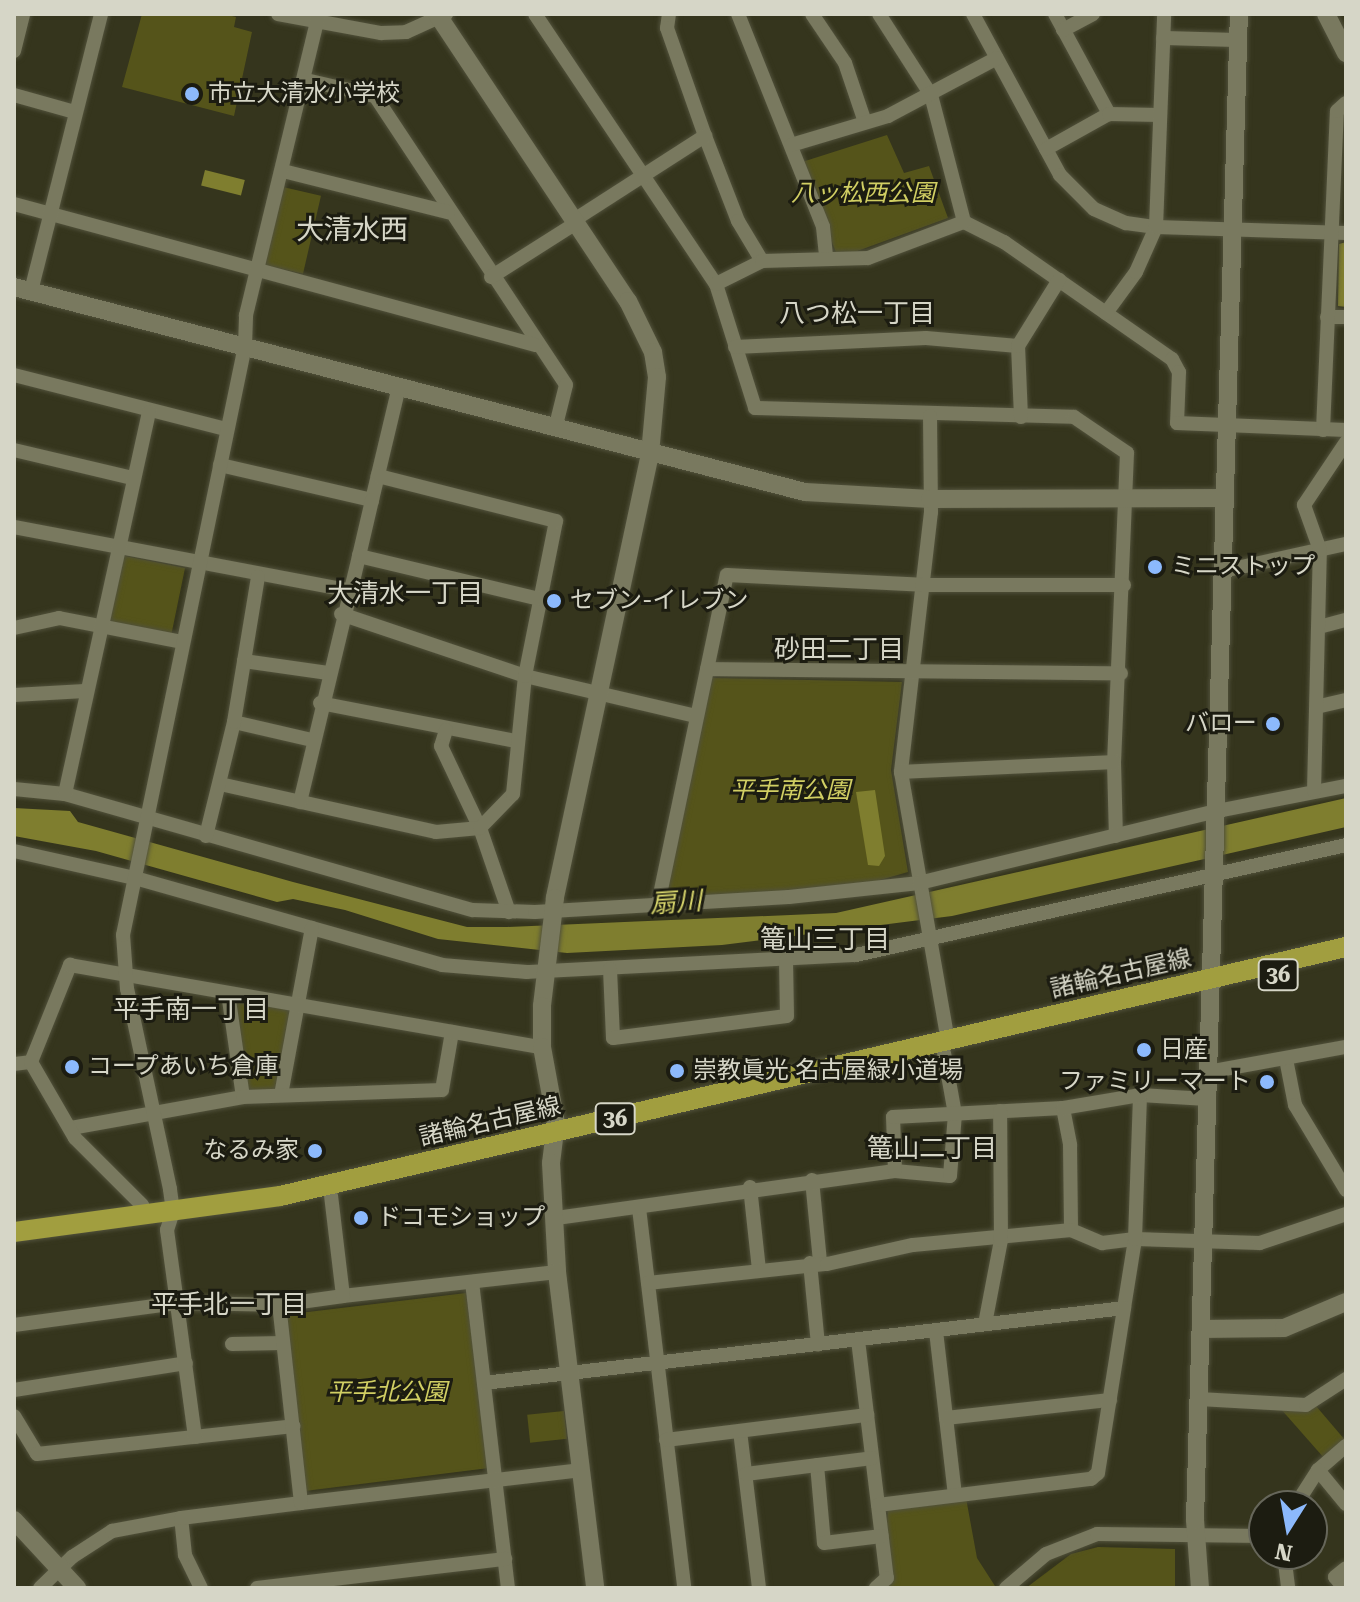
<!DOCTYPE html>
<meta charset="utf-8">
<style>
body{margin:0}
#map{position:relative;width:1360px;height:1602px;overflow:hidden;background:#35351d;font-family:"Roboto Serif","Noto Sans JP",serif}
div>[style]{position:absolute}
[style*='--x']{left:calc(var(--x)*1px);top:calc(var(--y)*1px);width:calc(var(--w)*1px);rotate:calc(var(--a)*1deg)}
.green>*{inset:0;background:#55541a;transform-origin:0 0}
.water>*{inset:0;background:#7f7e2f;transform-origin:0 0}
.roads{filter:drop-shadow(0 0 2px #51513b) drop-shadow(0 0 2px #51513b)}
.street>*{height:14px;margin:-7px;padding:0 7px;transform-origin:7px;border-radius:7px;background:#79795f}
.secondary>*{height:18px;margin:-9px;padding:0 9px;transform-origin:9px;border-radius:9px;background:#79795f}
.primary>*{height:20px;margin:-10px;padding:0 10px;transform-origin:10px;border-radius:10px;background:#a19e3f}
.dots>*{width:22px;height:22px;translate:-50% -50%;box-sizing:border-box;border:4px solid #1c1c11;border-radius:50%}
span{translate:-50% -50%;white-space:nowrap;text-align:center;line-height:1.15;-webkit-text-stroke:6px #1c1c11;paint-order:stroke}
.shield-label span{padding:2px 6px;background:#1c1c11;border:2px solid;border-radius:6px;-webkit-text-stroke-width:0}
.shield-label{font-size:22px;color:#d6d6c7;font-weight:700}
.poi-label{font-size:24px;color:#d6d6c7}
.left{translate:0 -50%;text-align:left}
.right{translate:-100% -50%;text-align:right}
.park-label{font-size:24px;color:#d1cf63;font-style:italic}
.street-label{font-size:24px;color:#d6d6c7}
.neighbourhood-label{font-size:26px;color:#d6d6c7}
.water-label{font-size:26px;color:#dad86d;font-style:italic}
.quarter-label{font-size:28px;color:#d6d6c7}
.frame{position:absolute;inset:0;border:16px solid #d6d6c7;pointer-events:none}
.north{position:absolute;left:1248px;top:1490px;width:80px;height:80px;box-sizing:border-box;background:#1c1c11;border:2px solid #66665a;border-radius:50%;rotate:191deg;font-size:22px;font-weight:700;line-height:32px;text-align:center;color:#d6d6c7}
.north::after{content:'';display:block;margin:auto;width:28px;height:36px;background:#8cb9fc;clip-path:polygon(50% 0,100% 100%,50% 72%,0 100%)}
</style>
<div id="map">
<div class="green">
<div style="clip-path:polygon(142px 14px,224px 14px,236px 17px,234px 27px,252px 32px,234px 116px,122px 87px)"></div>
<div style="clip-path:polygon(887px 135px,904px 173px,929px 166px,948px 218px,838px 258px,802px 162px)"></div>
<div style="left:283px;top:187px;width:39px;height:80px;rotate:13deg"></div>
<div style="clip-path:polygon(125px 556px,185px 568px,171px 636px,110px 624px,118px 560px)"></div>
<div style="clip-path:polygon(711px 678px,902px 682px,891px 770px,908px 872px,849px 889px,665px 899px)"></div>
<div style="clip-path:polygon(240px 999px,291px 1008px,280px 1088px,252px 1093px,245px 1088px,233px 1006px)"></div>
<div style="clip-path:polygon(466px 1293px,489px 1468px,305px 1491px,285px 1319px,291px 1314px)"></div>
<div style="clip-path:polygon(1316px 1406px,1345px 1440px,1324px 1458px,1280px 1408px)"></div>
<div style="left:564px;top:1411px;width:28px;height:37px;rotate:84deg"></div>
<div style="clip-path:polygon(966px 1498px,977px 1558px,995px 1586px,883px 1588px,888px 1507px)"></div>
<div style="clip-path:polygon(1098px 1547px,1175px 1549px,1175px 1588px,1026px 1588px,1071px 1554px)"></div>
</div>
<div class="water">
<div style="left:205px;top:170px;width:41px;height:16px;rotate:14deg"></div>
<div style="clip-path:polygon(1346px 242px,1346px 307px,1338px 306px,1339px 244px)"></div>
<div style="clip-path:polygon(875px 790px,885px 856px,879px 866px,868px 865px,856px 792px)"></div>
<div style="clip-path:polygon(1346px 798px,1346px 827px,952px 916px,722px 945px,567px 953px,438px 939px,345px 910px,293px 899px,277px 902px,96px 851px,14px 836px,14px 808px,70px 811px,78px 822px,293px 882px,467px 927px,507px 927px,836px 913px)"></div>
</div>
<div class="roads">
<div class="street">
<div style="--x:278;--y:14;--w:105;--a:10.5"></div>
<div style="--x:381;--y:33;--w:25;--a:-2"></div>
<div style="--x:406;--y:32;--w:44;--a:-24.2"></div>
<div style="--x:535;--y:14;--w:325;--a:56.2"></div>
<div style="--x:716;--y:284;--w:130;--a:72.5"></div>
<div style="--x:755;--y:408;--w:319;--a:1.6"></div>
<div style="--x:1074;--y:417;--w:64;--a:34.2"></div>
<div style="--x:1127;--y:453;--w:309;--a:92.4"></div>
<div style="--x:1114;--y:762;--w:74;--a:88.5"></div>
<div style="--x:669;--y:14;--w:14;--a:98"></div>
<div style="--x:667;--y:28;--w:114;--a:70.6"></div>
<div style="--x:705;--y:136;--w:91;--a:68.8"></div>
<div style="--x:738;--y:221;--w:47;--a:59"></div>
<div style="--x:738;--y:14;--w:229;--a:68.2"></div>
<div style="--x:823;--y:227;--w:31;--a:84"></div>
<div style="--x:812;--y:14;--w:59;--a:56"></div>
<div style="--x:845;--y:63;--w:62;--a:71.3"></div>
<div style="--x:879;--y:14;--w:96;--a:57.3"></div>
<div style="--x:931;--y:95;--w:131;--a:75.4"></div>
<div style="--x:964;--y:222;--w:45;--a:26.6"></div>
<div style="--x:1004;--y:242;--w:205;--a:34.9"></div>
<div style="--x:1172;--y:359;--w:15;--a:62"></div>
<div style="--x:1179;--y:372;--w:51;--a:92.2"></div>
<div style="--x:1177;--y:423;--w:169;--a:2.4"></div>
<div style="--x:973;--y:14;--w:183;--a:61.6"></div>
<div style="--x:1060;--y:175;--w:48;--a:45"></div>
<div style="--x:1094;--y:209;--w:35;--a:24"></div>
<div style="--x:1126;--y:223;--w:30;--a:8"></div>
<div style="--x:1156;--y:227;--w:190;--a:1.8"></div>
<div style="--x:1055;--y:14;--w:114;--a:61.6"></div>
<div style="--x:1063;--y:30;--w:34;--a:-28"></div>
<div style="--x:1163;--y:38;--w:75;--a:1.5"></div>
<div style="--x:14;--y:51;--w:38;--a:-76"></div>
<div style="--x:306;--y:80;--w:71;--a:13.1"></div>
<div style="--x:375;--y:96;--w:346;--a:56.5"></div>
<div style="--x:566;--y:385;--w:45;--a:104"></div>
<div style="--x:14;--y:95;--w:63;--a:15.6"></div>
<div style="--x:791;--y:145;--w:101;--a:-16.6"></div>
<div style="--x:888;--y:116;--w:123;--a:-28"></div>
<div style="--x:1046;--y:149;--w:72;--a:-29.1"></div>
<div style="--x:1109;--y:114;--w:51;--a:1.1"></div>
<div style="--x:283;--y:171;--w:170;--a:14"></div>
<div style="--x:14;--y:204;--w:540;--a:15.14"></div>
<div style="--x:574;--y:220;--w:156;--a:-32.7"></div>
<div style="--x:491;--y:277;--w:101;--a:-32.4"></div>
<div style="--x:716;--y:284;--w:51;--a:-26.6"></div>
<div style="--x:762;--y:261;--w:106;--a:-1.6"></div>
<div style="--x:868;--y:258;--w:103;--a:-20.6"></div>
<div style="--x:31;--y:291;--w:286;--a:-75.8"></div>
<div style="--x:1106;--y:313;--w:51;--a:-53.8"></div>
<div style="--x:1136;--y:272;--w:49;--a:-66"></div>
<div style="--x:1156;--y:227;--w:213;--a:-87.8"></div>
<div style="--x:1327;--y:317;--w:19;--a:0"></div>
<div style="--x:735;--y:347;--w:191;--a:-2.7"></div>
<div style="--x:926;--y:338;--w:92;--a:5"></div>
<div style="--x:14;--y:375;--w:219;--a:14.3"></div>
<div style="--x:930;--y:416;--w:96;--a:89.4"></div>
<div style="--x:931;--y:512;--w:262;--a:96.6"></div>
<div style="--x:901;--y:772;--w:272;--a:80.1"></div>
<div style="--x:1021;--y:417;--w:71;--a:-92.4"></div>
<div style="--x:1018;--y:346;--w:78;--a:-58.2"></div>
<div style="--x:1323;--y:430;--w:319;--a:-87.5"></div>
<div style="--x:1337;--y:111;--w:12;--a:-42"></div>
<div style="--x:14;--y:450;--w:121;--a:13.3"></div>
<div style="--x:220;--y:465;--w:156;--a:13"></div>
<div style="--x:372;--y:500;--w:116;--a:-76.6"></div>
<div style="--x:14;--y:527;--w:341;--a:10.7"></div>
<div style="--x:359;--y:556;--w:57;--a:-76.9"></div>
<div style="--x:1223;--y:571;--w:126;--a:-12.4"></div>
<div style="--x:341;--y:614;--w:194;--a:18.6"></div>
<div style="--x:525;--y:676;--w:176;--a:13.2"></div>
<div style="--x:1319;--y:627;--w:28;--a:-15"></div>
<div style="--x:14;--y:628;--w:46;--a:-12.5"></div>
<div style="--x:59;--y:618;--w:125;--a:11"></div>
<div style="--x:244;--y:661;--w:85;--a:8.1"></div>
<div style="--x:707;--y:669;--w:414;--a:0.6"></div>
<div style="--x:14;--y:695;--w:71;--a:-3.2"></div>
<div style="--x:320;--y:703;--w:200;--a:11"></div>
<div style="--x:1320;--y:706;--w:27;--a:-13"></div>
<div style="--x:234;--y:722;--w:80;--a:13"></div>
<div style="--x:446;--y:730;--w:17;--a:107"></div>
<div style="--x:441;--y:746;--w:91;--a:64.6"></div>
<div style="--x:480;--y:828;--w:89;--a:71"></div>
<div style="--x:901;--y:772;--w:213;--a:-2.7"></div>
<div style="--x:220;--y:784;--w:221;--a:12.5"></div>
<div style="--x:436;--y:832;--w:44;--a:-5.2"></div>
<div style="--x:480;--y:828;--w:47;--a:-45.9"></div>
<div style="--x:513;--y:794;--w:119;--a:-84.2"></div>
<div style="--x:525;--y:676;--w:158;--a:-78.7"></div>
<div style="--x:556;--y:521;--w:184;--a:-165.8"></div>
<div style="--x:14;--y:789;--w:51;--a:5.6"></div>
<div style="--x:65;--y:794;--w:424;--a:15.9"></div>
<div style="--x:473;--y:910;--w:62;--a:1.8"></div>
<div style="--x:535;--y:912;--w:254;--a:-3.4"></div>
<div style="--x:789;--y:897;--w:131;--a:-6.1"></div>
<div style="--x:919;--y:883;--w:307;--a:-13.6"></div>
<div style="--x:1217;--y:811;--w:131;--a:-11"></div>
<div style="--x:1314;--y:791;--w:241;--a:-88.6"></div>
<div style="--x:1320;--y:550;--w:48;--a:-109.6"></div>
<div style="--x:1304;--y:505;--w:76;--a:-56.3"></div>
<div style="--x:65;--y:794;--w:391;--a:-77.6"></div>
<div style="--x:300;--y:802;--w:253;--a:-76.5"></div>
<div style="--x:359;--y:556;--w:186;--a:13.4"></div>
<div style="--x:206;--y:836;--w:117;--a:-76.2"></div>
<div style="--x:234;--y:722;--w:147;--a:-80.6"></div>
<div style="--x:14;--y:851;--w:124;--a:12.6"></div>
<div style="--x:135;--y:878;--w:319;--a:15.8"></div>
<div style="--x:442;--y:965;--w:85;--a:4.7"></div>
<div style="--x:527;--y:972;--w:329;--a:-3"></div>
<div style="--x:856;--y:955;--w:502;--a:-12.65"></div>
<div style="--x:658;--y:904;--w:336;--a:-78.2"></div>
<div style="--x:727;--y:575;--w:195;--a:2.9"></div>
<div style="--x:922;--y:585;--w:202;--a:0"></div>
<div style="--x:610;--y:969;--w:69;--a:87.5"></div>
<div style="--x:613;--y:1038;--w:175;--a:-7.2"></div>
<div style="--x:787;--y:1016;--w:55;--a:-91"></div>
<div style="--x:228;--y:993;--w:105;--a:81.8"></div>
<div style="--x:1286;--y:1059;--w:47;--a:78.9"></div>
<div style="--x:1295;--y:1105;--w:99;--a:59"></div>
<div style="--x:14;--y:1064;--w:17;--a:-7"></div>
<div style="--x:1208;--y:1072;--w:140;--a:-10.3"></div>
<div style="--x:281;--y:1095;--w:170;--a:-79.5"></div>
<div style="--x:1140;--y:1095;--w:67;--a:3.4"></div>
<div style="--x:71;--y:1128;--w:175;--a:-10.2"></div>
<div style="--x:243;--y:1097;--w:199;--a:-2"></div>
<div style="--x:442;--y:1090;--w:59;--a:-80.2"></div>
<div style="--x:895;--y:1171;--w:55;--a:5.2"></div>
<div style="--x:950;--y:1176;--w:62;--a:-85.4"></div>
<div style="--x:955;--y:1114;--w:62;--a:-100.2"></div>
<div style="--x:812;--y:1180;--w:82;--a:84.4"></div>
<div style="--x:750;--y:1187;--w:83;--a:83.8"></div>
<div style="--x:639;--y:1208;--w:383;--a:83.2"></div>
<div style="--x:145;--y:1214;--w:9;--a:-108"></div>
<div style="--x:142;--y:1205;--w:95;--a:-135"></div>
<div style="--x:75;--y:1138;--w:88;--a:-120.1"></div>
<div style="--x:31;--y:1062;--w:105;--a:-68.1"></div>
<div style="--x:70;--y:965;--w:479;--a:9.9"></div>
<div style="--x:556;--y:1218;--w:342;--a:-7.9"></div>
<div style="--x:895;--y:1171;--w:54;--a:-92.1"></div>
<div style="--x:893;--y:1117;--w:170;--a:-3"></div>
<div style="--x:1063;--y:1108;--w:38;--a:79"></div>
<div style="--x:1070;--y:1145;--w:85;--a:89.3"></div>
<div style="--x:810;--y:1263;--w:82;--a:84.4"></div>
<div style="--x:472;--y:1282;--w:308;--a:83.3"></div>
<div style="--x:648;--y:1283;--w:180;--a:-6.1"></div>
<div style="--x:827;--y:1264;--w:88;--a:-12.5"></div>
<div style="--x:913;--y:1245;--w:159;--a:-5.4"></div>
<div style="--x:1071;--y:1230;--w:34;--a:23"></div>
<div style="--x:1102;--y:1243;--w:33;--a:-7"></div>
<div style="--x:1135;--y:1239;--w:125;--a:1.8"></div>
<div style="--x:1260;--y:1243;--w:91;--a:-18.6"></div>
<div style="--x:343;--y:1296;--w:215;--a:-6.4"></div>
<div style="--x:985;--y:1324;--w:86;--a:-79.2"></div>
<div style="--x:1001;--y:1240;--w:129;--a:-90.4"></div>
<div style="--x:14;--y:1325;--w:164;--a:-7.7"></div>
<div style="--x:177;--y:1303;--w:74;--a:-97.8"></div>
<div style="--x:167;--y:1230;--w:20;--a:-72"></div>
<div style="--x:173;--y:1211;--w:22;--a:-98"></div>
<div style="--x:170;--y:1189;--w:205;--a:-102.1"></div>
<div style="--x:127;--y:989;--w:54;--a:-94.2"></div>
<div style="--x:123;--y:935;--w:602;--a:-78.3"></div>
<div style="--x:245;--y:346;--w:31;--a:-88"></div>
<div style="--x:246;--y:315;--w:310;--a:-76.4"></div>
<div style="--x:936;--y:1331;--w:165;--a:83.4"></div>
<div style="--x:858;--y:1340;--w:240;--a:83.1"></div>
<div style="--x:887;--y:1578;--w:15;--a:138"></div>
<div style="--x:232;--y:1344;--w:51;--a:-1.1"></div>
<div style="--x:484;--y:1383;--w:644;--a:-6.68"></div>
<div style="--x:1124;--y:1308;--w:70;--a:-80.9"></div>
<div style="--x:1135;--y:1239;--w:144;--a:-88"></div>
<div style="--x:1140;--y:1095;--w:78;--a:170.4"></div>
<div style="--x:14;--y:1390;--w:174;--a:-8.9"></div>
<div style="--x:1199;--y:1399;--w:107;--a:3.2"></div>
<div style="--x:1306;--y:1405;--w:48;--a:-33"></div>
<div style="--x:14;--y:1416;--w:44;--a:58.8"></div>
<div style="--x:37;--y:1454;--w:258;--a:-6.2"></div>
<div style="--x:946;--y:1418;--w:165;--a:-6.3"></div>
<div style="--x:740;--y:1431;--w:158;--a:83.1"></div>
<div style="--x:195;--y:1437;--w:135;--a:-97.7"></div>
<div style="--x:177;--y:1303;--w:102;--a:1.1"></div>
<div style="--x:666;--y:1440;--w:203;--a:-7.1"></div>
<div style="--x:817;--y:1465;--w:78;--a:84.9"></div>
<div style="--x:824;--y:1543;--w:58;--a:-6.9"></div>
<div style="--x:1318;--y:1470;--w:37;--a:-41"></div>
<div style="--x:746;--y:1474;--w:127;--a:-7.2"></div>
<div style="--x:301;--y:1503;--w:282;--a:-6.7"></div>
<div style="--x:878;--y:1505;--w:215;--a:-7"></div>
<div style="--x:1091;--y:1479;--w:9;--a:-41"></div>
<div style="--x:1098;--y:1473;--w:167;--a:-81"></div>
<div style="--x:1295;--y:1506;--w:43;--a:-57.4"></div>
<div style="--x:1318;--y:1470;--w:44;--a:50.5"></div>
<div style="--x:1284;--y:1554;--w:34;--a:83"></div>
<div style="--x:40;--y:1588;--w:45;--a:-44.1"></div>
<div style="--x:72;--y:1557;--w:48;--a:-33"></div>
<div style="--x:112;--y:1531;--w:70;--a:-10.7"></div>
<div style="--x:201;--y:1588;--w:37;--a:-116"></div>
<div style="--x:185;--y:1555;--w:37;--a:-96"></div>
<div style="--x:181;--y:1518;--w:121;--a:-7.1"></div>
<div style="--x:301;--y:1503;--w:199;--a:-96.3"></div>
<div style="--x:279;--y:1305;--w:65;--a:-8"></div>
<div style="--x:343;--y:1296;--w:101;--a:-96.8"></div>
<div style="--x:257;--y:1588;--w:250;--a:-6.7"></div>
<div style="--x:1006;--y:1588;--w:52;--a:-40.4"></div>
<div style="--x:1046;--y:1554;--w:55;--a:-21.4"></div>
<div style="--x:1097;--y:1534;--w:167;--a:0.7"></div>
<div style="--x:1344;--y:1588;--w:14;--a:-129"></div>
<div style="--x:1335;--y:1577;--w:14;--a:-39"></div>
</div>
<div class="secondary">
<div style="--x:437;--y:14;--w:345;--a:56.4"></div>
<div style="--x:628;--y:301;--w:57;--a:63.9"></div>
<div style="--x:653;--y:352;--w:25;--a:81"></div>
<div style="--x:657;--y:377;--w:77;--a:95.2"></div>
<div style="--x:650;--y:454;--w:454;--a:102.1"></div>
<div style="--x:555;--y:898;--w:109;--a:96.9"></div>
<div style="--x:542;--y:1006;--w:41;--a:90"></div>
<div style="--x:542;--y:1047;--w:77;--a:79.6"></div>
<div style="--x:556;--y:1123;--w:40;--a:97.1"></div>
<div style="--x:551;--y:1163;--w:109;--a:86.8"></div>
<div style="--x:557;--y:1272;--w:318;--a:83.1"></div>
<div style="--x:1326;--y:14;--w:44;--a:62.9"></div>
<div style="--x:14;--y:287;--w:817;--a:14.53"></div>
<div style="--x:805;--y:492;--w:125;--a:3.2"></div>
<div style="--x:930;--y:499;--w:295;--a:-0.2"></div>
<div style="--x:1201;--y:1329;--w:83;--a:-0.7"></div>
<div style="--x:1284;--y:1328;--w:67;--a:-22.8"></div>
<div style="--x:14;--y:1520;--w:93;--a:47.2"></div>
<div style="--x:1200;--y:1588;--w:68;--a:-94.2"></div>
<div style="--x:1195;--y:1520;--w:1507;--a:-88.33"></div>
</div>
<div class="primary">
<div style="--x:14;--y:1232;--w:268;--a:-7.7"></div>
<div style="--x:280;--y:1196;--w:1095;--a:-13.15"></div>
</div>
</div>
<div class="dots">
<div style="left:192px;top:94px;background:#8cb9fc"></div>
<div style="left:1155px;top:567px;background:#8cb9fc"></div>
<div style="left:554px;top:601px;background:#8cb9fc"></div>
<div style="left:1273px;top:724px;background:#8cb9fc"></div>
<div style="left:1144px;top:1050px;background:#8cb9fc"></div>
<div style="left:72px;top:1067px;background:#8cb9fc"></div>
<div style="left:677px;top:1071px;background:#8cb9fc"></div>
<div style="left:1267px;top:1082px;background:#8cb9fc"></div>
<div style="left:315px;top:1151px;background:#8cb9fc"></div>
<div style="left:361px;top:1218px;background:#8cb9fc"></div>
</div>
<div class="shield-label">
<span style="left:1278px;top:975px">36</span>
<span style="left:615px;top:1119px">36</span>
</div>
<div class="poi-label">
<span class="left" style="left:208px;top:94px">市立大清水小学校</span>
<span class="left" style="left:1171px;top:567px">ミニストップ</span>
<span class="left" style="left:570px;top:601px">セブン-イレブン</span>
<span class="right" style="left:1257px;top:724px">バロー</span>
<span class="left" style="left:1160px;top:1050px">日産</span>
<span class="left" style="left:88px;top:1067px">コープあいち倉庫</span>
<span class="left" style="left:693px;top:1071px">崇教眞光 名古屋緑小道場</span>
<span class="right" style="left:1251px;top:1082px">ファミリーマート</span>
<span class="right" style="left:299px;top:1151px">なるみ家</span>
<span class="left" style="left:377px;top:1218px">ドコモショップ</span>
</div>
<div class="park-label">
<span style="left:863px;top:194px">八ッ松西公園</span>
<span style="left:790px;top:791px">平手南公園</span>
<span style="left:387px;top:1393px">平手北公園</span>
</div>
<div class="street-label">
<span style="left:1121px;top:974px;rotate:-13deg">諸輪名古屋線</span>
<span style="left:490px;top:1122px;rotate:-13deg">諸輪名古屋線</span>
</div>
<div class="neighbourhood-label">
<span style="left:857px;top:314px">八つ松一丁目</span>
<span style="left:405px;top:594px">大清水一丁目</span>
<span style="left:839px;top:650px">砂田二丁目</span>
<span style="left:825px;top:940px">篭山三丁目</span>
<span style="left:191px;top:1010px">平手南一丁目</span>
<span style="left:932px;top:1149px">篭山二丁目</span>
<span style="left:229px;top:1305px">平手北一丁目</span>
</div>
<div class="water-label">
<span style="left:676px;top:903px;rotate:-4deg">扇川</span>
</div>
<div class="quarter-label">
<span style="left:352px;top:230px">大清水西</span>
</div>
<div class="frame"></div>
<div class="north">N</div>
</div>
